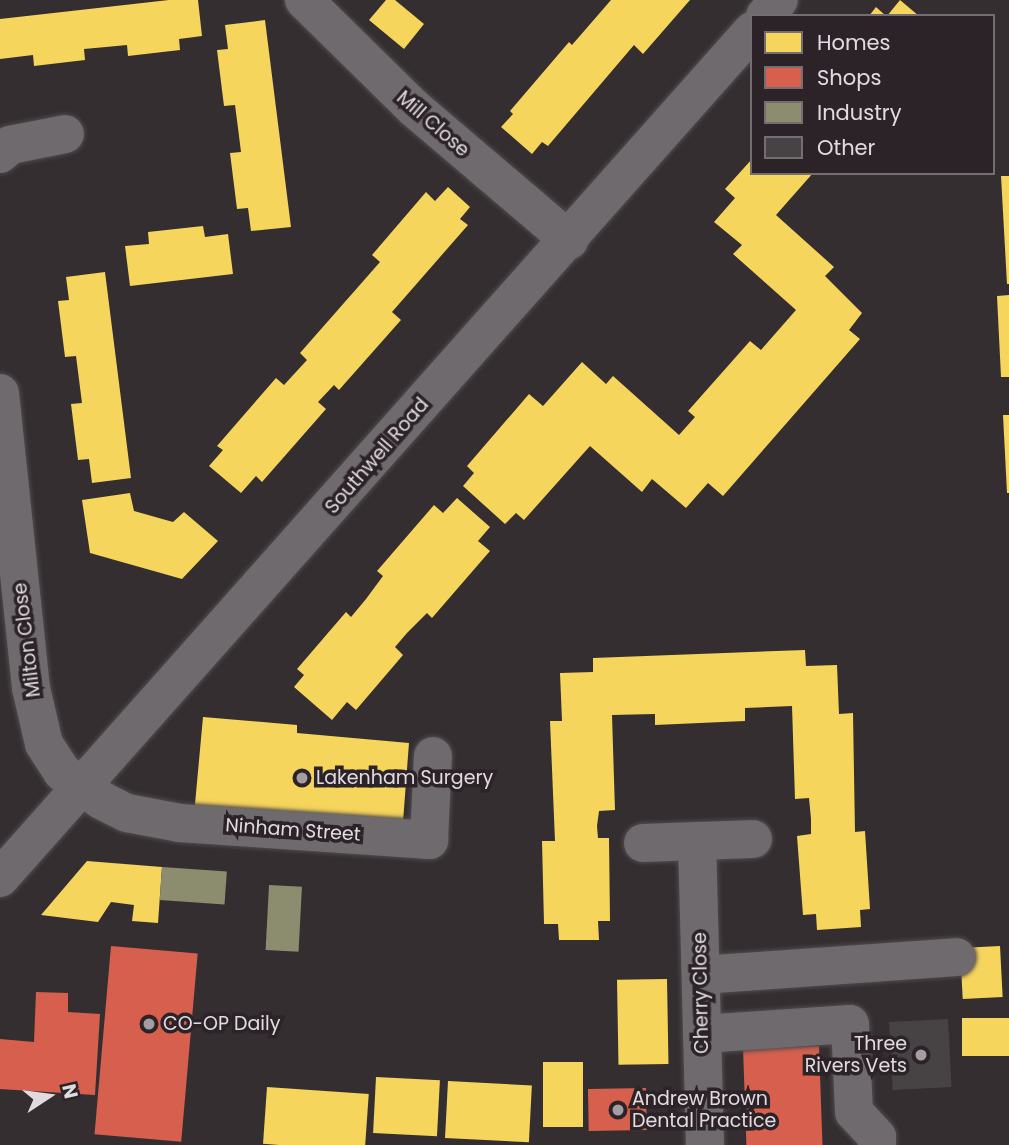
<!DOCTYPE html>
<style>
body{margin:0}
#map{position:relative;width:1009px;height:1145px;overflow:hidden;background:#342e31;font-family:Poppins,sans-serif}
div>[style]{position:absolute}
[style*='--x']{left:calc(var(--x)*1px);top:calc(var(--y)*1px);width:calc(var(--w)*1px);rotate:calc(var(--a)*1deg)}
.homes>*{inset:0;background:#f6d55c;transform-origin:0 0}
.shops>*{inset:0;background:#d6604d;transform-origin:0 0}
.industry>*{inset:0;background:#8c8c6e;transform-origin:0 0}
.building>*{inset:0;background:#474345;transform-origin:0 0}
.roads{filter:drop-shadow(0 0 2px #4f4b4d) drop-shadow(0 0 2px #4f4b4d)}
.minor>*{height:38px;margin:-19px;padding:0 19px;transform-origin:19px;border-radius:19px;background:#6f6a6d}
.dots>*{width:19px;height:19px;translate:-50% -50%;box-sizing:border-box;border:4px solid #2c2329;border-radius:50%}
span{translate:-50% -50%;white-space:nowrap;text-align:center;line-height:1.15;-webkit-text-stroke:7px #2c2329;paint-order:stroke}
.street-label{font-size:19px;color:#e1dbdf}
.poi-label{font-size:19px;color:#e1dbdf}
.left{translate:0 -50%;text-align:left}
.right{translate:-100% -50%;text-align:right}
.legend{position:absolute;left:750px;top:14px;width:245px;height:161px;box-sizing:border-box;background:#2c2329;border:2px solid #746d72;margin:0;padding:9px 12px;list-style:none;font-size:21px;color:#e1dbdf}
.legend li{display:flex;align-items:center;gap:14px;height:35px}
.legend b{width:35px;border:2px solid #746d72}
.north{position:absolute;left:14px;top:1061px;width:70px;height:70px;-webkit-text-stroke:5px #2c2329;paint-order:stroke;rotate:77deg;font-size:19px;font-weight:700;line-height:28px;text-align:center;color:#e1dbdf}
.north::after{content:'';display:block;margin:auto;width:24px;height:32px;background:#e1dbdf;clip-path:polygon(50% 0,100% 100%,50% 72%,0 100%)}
</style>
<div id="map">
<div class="homes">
<div style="clip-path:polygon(169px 0,198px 0,202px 36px,179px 39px,180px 50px,128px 56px,127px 45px,106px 47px,84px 49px,85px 60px,34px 66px,33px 55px,0 59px,0 19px)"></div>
<div style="clip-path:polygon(386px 0,395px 0,424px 24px,404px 49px,369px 20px)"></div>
<div style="clip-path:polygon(611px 0,690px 0,643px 54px,634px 45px,548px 146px,542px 142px,532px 154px,501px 127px,513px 114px,510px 111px,569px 42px,572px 45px)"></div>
<div style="clip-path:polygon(900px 0,919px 16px,887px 16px)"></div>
<div style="clip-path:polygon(876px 7px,886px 16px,869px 16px)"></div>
<div style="clip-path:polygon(265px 20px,291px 227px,251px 231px,248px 208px,237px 209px,230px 153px,241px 152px,238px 128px,235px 105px,224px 106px,217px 50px,228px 49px,225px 25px)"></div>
<div style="clip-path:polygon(752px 159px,752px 173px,813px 173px,776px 215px,834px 267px,825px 276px,862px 313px,849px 330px,860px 339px,723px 496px,708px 483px,686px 508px,652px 479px,642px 492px,590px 446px,524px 520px,516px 513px,505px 524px,463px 486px,474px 473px,467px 466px,529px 394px,543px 406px,582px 362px,606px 384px,613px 376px,679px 435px,695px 417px,688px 411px,750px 341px,761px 350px,796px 310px,733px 254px,742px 245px,714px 222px,735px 198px,725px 189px)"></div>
<div style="clip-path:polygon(1001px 176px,1009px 176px,1009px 284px,1007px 284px)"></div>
<div style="clip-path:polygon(448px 187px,470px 207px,460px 219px,468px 225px,392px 312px,401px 320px,339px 390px,334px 385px,318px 402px,326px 409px,262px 482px,256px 476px,241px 493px,209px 466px,223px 450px,217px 446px,276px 378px,284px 385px,307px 360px,300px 353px,380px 262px,372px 255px,426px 192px,435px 201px)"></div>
<div style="clip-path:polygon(203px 226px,205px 237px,228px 234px,233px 274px,130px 286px,125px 246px,149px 244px,148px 232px)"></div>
<div style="clip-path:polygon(105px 272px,131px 478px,92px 483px,89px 459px,78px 460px,71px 404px,82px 403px,76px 356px,65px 357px,58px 301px,69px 300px,66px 277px)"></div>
<div style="clip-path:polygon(1009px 295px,1009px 377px,1001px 377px,997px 296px)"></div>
<div style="clip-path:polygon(1003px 415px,1009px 415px,1009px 493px,1007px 493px)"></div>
<div style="clip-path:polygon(130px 493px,134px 511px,173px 522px,184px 512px,218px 541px,182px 579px,90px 553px,82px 500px)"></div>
<div style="clip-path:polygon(457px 498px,490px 527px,478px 541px,490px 551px,432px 618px,427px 613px,407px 633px,395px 647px,403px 655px,356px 710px,347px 702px,332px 720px,294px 687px,304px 675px,297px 669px,346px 612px,351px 617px,366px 599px,383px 576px,377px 571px,434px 505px,443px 513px)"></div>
<div style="clip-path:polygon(805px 650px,806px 666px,837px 665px,839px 714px,853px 713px,855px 832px,865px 831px,870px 909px,860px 910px,861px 927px,817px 930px,816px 914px,803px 915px,797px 836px,811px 834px,811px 819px,809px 798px,795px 799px,792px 706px,745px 708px,745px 721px,655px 725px,655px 714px,612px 715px,615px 810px,599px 811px,597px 826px,598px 838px,609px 838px,610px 921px,598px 921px,599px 940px,559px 940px,558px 924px,544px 924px,542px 841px,555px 841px,550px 721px,562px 721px,560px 673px,593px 672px,593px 658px)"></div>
<div style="clip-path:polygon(203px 717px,297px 725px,297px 733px,409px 743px,403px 822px,194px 815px)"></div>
<div style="clip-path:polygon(87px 861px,162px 867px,158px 923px,132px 921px,134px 905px,111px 902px,98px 922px,41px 915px)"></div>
<div style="left:1000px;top:946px;width:51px;height:40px;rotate:87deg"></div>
<div style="left:667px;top:979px;width:85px;height:50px;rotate:89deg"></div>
<div style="left:1009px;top:1018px;width:38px;height:47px;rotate:90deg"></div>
<div style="left:543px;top:1062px;width:40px;height:65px"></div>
<div style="left:376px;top:1077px;width:64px;height:56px;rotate:3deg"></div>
<div style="left:448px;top:1081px;width:84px;height:57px;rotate:3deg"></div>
<div style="left:267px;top:1087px;width:102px;height:57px;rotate:4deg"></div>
</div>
<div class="shops">
<div style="left:111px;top:946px;width:87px;height:189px;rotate:5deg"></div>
<div style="clip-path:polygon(36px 992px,68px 993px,68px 1012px,100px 1014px,95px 1095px,0 1089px,0 1039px,34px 1042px)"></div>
<div style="left:819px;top:1046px;width:99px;height:76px;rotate:88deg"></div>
<div style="left:646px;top:1088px;width:42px;height:58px;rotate:89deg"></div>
</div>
<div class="industry">
<div style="left:162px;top:867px;width:65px;height:33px;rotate:4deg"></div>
<div style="left:269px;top:885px;width:33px;height:65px;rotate:3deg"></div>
</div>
<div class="building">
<div style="left:948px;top:1019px;width:68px;height:59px;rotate:87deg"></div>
</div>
<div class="roads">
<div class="minor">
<div style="--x:304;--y:0;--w:154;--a:44.5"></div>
<div style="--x:414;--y:108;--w:204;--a:40.4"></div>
<div style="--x:765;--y:16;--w:21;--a:-49"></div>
<div style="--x:0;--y:154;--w:13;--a:-42"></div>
<div style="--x:10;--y:145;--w:56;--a:-11.3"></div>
<div style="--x:0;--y:393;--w:297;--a:84"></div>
<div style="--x:31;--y:688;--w:57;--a:76.9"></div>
<div style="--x:44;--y:744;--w:33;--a:57"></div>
<div style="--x:62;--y:772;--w:48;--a:35.7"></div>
<div style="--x:101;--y:800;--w:29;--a:27"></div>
<div style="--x:127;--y:813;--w:54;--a:10.7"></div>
<div style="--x:180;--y:823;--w:250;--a:3.9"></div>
<div style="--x:429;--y:840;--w:84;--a:-87.3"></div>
<div style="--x:643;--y:843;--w:54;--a:-2.1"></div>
<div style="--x:0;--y:878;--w:1133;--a:-48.4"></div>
<div style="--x:701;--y:975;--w:256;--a:-4"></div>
<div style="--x:702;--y:1034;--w:148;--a:-3.9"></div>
<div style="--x:850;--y:1024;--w:88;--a:87.4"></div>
<div style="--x:854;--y:1112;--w:34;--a:47"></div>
<div style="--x:877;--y:1137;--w:8;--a:90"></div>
<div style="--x:705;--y:1145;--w:304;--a:-91.5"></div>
<div style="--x:697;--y:841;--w:56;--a:-2"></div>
</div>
</div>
<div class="dots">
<div style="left:302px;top:778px;background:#a49ea2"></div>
<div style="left:149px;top:1024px;background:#a49ea2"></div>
<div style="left:921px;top:1055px;background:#a49ea2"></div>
<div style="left:618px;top:1110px;background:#a49ea2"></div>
</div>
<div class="street-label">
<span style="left:433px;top:124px;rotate:41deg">Mill Close</span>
<span style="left:377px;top:456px;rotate:-49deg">Southwell Road</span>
<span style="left:27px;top:640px;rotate:-97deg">Milton Close</span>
<span style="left:293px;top:830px;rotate:4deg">Ninham Street</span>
<span style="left:701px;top:993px;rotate:-91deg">Cherry Close</span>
</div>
<div class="poi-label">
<span class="left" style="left:316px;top:778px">Lakenham Surgery</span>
<span class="left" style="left:163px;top:1024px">CO-OP Daily</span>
<span class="right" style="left:907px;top:1055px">Three<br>Rivers Vets</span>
<span class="left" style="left:632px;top:1110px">Andrew Brown<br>Dental Practice</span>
</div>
<ul class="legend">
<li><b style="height:19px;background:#f6d55c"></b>Homes</li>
<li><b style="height:19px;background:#d6604d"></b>Shops</li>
<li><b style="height:19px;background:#8c8c6e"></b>Industry</li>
<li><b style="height:19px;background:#474345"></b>Other</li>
</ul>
<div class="north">N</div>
</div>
